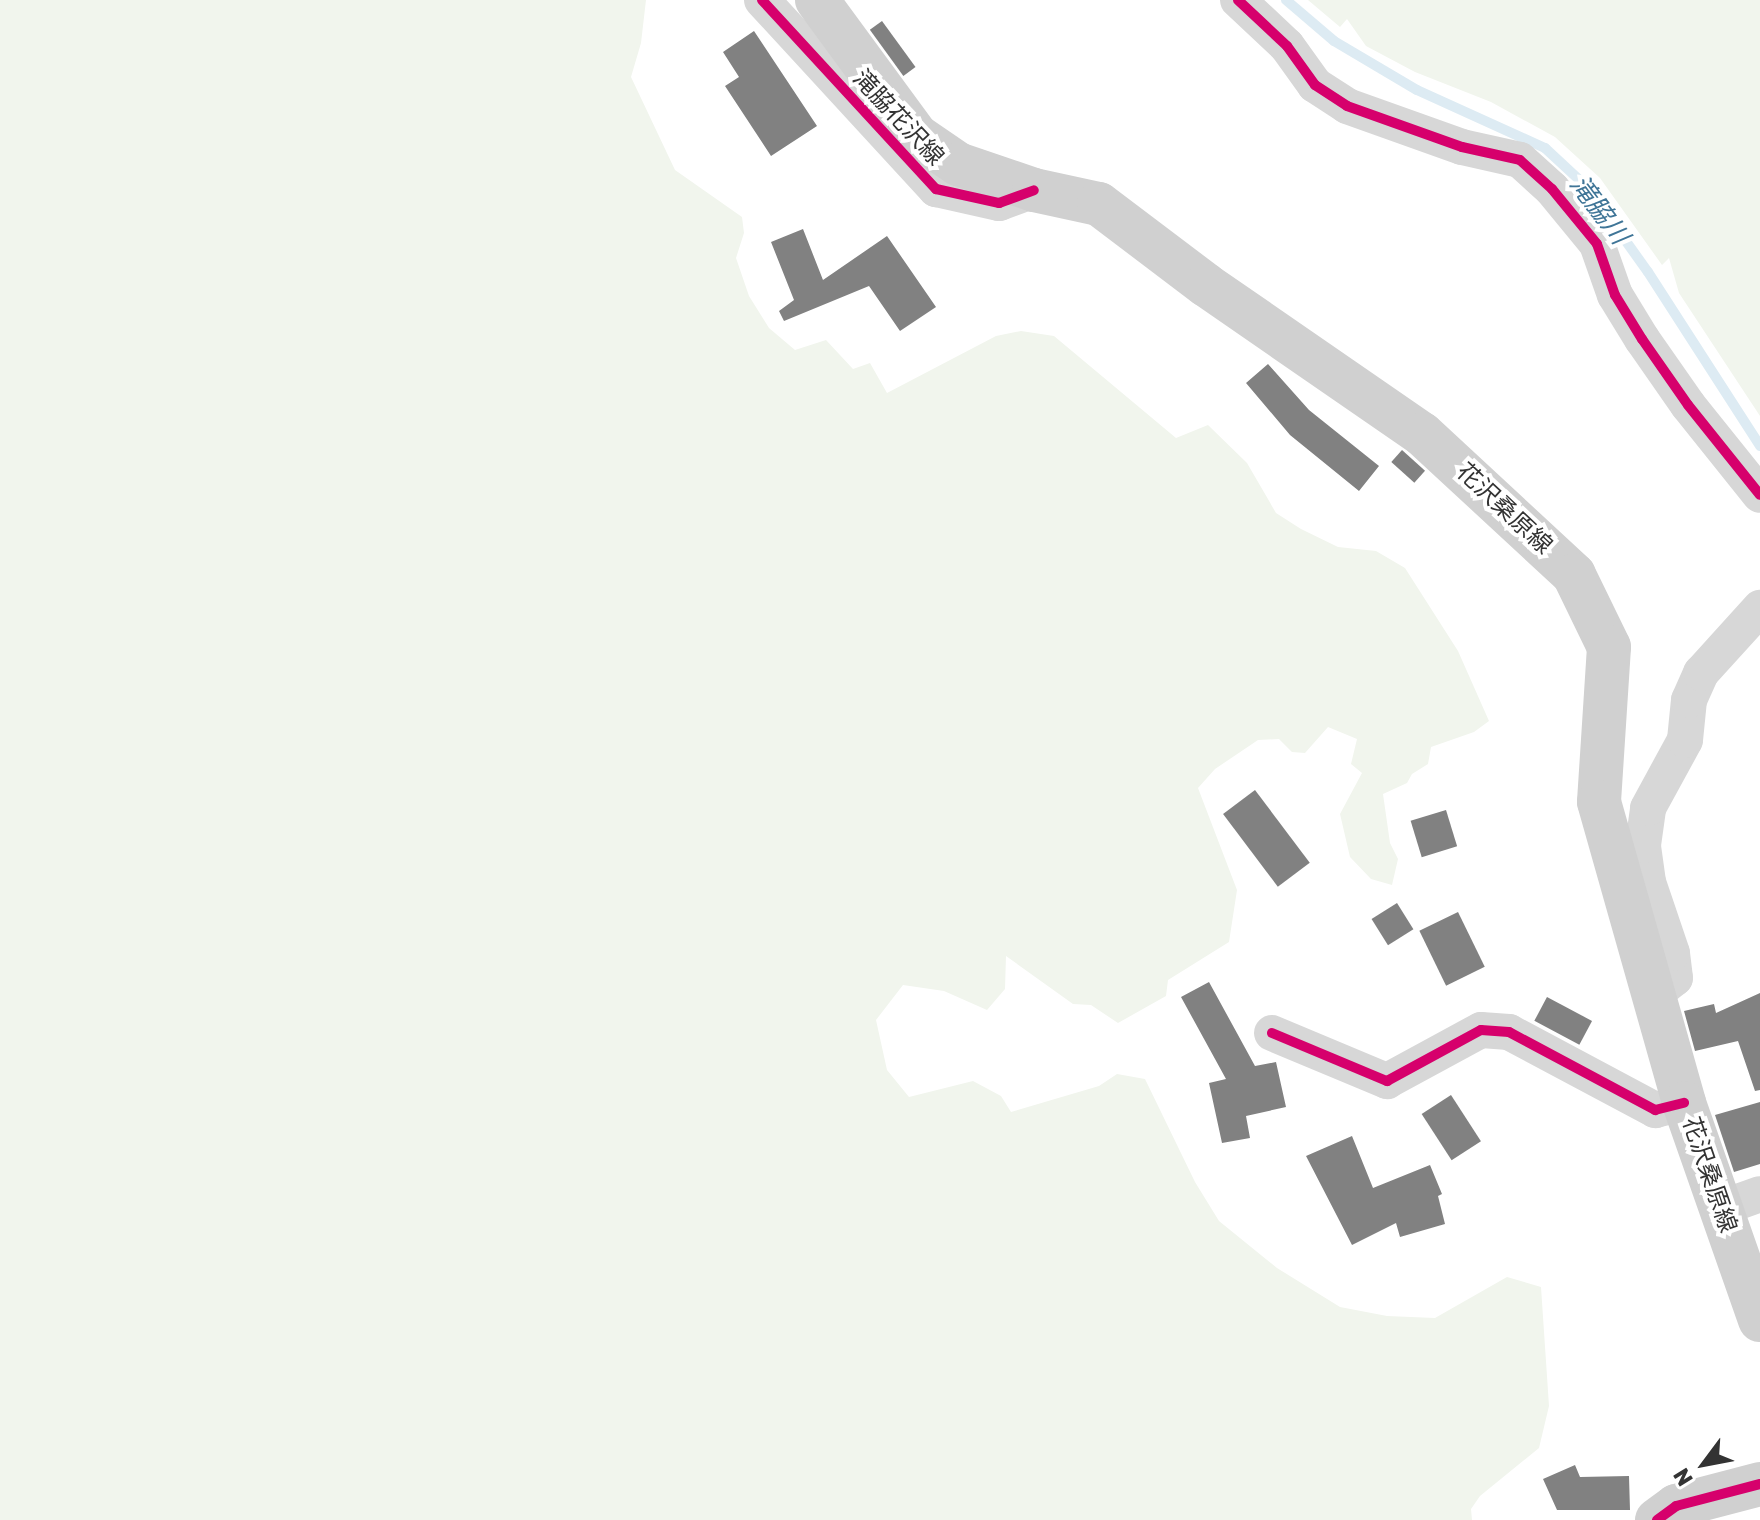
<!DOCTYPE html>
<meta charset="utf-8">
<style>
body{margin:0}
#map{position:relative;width:1760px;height:1520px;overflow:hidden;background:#fff;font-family:Rubik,"Noto Sans JP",sans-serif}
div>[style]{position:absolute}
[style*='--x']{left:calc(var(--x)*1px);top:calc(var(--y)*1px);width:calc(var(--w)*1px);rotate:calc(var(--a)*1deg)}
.green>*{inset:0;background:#f1f5ed}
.stream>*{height:10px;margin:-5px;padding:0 5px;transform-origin:5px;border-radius:5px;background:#ddebf3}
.building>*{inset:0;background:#818181;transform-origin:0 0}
.street>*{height:36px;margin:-18px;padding:0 18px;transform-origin:18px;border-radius:18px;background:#d7d7d7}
.secondary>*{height:44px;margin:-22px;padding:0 22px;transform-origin:22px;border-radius:22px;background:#d0d0d0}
.cycleway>*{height:10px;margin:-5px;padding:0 5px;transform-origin:5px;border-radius:5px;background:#d6006c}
span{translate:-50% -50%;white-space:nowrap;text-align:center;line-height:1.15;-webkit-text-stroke:8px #fff;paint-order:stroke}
.street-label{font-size:24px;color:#333}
.water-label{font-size:26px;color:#3f7597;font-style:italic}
.north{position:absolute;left:1664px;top:1424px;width:80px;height:80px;-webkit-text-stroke:6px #fff;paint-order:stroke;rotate:238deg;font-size:22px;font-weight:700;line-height:32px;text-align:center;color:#333}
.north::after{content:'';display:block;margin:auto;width:28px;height:36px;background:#333;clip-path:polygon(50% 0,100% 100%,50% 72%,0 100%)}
</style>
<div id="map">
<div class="green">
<div style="clip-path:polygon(0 0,646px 0,641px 43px,631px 77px,675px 170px,742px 217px,744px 233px,736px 258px,749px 296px,769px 328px,795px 350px,826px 340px,853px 369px,870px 363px,887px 393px,996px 336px,1021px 331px,1054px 336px,1176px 438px,1208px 425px,1247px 463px,1276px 513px,1301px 529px,1338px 547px,1376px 551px,1405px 568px,1458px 651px,1489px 721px,1474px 732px,1431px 747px,1428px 764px,1412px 774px,1407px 783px,1383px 794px,1390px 843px,1398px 859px,1392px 885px,1371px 879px,1350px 857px,1340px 814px,1362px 773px,1351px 764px,1357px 739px,1328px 727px,1305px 753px,1292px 752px,1279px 739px,1258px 740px,1215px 769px,1198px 788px,1237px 890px,1229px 942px,1168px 980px,1166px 996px,1118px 1023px,1091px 1005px,1073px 1004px,1006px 956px,1005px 989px,987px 1010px,944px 991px,903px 985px,876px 1020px,887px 1070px,909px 1097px,973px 1081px,1001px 1096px,1011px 1112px,1099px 1086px,1117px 1074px,1145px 1079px,1195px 1182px,1219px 1221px,1277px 1268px,1340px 1307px,1387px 1316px,1435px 1318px,1507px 1277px,1541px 1287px,1549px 1406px,1539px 1448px,1480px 1496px,1471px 1509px,1472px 1520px,0 1520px)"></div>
<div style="clip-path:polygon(1308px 0,1760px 0,1760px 416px,1679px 293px,1669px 258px,1662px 265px,1600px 178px,1555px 137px,1491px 102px,1415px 72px,1366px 46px,1347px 19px,1340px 27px)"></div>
</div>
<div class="stream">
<div style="--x:1286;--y:0;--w:63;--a:40.5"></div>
<div style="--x:1334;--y:41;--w:96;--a:30.6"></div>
<div style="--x:1417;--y:90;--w:141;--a:24.4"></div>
<div style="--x:1545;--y:148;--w:59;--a:42.9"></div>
<div style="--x:1588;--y:188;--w:103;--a:54.5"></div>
<div style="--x:1648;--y:272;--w:207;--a:57.2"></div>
</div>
<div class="building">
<div style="left:882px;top:21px;width:57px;height:15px;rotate:54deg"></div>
<div style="clip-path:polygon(754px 31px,817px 126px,771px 156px,725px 86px,739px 77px,723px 52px)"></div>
<div style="clip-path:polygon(803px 229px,823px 280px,887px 236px,936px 307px,900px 331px,869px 286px,784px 321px,779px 311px,794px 300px,771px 242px)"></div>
<div style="clip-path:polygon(1268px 364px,1309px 410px,1379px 466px,1359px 491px,1290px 435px,1246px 383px)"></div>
<div style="left:1402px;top:450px;width:31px;height:16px;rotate:42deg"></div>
<div style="left:1255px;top:790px;width:91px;height:40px;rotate:53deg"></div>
<div style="left:1446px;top:810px;width:38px;height:37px;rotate:73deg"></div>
<div style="left:1397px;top:903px;width:31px;height:30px;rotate:58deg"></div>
<div style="left:1458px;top:912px;width:61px;height:43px;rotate:64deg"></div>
<div style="clip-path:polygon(1209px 982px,1255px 1066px,1276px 1062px,1286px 1107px,1246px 1116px,1250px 1138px,1222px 1143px,1209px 1083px,1226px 1079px,1181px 997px)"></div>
<div style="clip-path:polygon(1760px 993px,1760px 1090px,1755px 1091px,1738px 1041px,1695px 1051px,1684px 1011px,1714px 1004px,1716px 1013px)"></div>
<div style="left:1547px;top:997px;width:51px;height:27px;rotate:28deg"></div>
<div style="left:1451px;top:1095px;width:55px;height:35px;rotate:57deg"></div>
<div style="clip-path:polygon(1760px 1102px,1760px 1164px,1734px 1172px,1715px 1115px)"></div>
<div style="clip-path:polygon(1352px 1136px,1373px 1188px,1430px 1165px,1442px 1194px,1438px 1196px,1445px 1224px,1400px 1237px,1396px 1223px,1352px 1245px,1306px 1156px)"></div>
<div style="clip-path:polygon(1575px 1465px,1580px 1477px,1629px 1476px,1630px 1510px,1557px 1510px,1543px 1479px)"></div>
</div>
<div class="street">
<div style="--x:762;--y:0;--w:257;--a:47.4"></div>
<div style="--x:936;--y:189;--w:65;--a:12.5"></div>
<div style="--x:999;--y:203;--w:37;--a:-20"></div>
<div style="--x:1238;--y:0;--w:67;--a:43.2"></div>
<div style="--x:1287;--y:46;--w:48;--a:54.3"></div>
<div style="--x:1315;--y:85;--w:38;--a:33"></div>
<div style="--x:1347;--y:106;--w:122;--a:19.6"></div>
<div style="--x:1462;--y:147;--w:59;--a:12.6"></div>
<div style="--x:1520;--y:160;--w:43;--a:42.2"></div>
<div style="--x:1552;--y:189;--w:71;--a:50.7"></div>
<div style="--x:1597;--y:244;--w:54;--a:70.6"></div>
<div style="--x:1615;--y:295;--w:52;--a:58.5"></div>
<div style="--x:1642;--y:339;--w:80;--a:55.1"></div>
<div style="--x:1688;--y:405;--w:115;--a:51.3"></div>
<div style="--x:1652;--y:996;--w:29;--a:-38"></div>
<div style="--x:1675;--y:978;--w:25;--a:-97"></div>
<div style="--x:1672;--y:953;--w:75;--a:-108.7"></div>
<div style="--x:1648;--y:882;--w:37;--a:-98"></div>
<div style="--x:1643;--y:845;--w:37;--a:-82"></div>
<div style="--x:1648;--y:808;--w:77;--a:-61.4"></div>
<div style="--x:1685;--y:740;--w:40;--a:-84.3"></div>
<div style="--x:1689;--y:700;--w:30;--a:-66"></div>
<div style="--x:1701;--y:673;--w:88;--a:-47.8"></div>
<div style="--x:1272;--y:1033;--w:125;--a:22.7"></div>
<div style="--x:1387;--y:1081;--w:107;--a:-28.5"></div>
<div style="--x:1481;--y:1030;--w:28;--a:4"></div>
<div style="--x:1509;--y:1032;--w:166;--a:28.1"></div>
<div style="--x:1655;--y:1110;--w:30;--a:-14"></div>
<div style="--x:1721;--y:1208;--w:41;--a:-19.7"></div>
</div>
<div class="secondary">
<div style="--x:817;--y:0;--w:169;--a:53.7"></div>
<div style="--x:917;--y:136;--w:50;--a:34.3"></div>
<div style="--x:958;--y:164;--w:80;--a:18.9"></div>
<div style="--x:1034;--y:190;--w:66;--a:12.2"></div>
<div style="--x:1099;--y:204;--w:134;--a:37.1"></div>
<div style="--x:1206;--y:285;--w:262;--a:34.6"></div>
<div style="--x:1422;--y:434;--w:207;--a:42.8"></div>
<div style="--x:1574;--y:575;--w:80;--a:64.1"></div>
<div style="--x:1609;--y:647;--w:155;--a:93.7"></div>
<div style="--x:1599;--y:802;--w:313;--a:74.2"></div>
<div style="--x:1684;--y:1103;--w:230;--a:70.7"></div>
<div style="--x:1657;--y:1520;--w:24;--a:-36"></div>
<div style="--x:1676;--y:1506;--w:87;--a:-14.7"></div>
</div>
<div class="cycleway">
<div style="--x:762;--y:0;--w:257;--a:47.4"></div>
<div style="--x:936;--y:189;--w:65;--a:12.5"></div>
<div style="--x:999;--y:203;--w:37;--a:-20"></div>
<div style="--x:1238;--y:0;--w:67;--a:43.2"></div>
<div style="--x:1287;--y:46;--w:48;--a:54.3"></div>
<div style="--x:1315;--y:85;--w:38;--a:33"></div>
<div style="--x:1347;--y:106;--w:122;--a:19.6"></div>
<div style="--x:1462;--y:147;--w:59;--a:12.6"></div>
<div style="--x:1520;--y:160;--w:43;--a:42.2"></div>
<div style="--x:1552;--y:189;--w:71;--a:50.7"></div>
<div style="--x:1597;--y:244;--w:54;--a:70.6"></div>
<div style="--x:1615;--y:295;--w:52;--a:58.5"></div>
<div style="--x:1642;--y:339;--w:80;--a:55.1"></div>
<div style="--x:1688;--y:405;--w:115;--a:51.3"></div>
<div style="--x:1272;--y:1033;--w:125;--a:22.7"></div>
<div style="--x:1387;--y:1081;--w:107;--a:-28.5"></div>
<div style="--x:1481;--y:1030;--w:28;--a:4"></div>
<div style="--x:1509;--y:1032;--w:166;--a:28.1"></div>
<div style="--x:1655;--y:1110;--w:30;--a:-14"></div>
<div style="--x:1657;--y:1520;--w:24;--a:-36"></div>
<div style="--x:1676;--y:1506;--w:87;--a:-14.7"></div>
</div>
<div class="street-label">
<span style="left:898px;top:118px;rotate:47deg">滝脇花沢線</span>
<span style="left:1504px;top:509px;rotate:43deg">花沢桑原線</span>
<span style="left:1709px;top:1175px;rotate:71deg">花沢桑原線</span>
</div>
<div class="water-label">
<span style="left:1599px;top:210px;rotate:53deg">滝脇川</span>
</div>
<div class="north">N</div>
</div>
